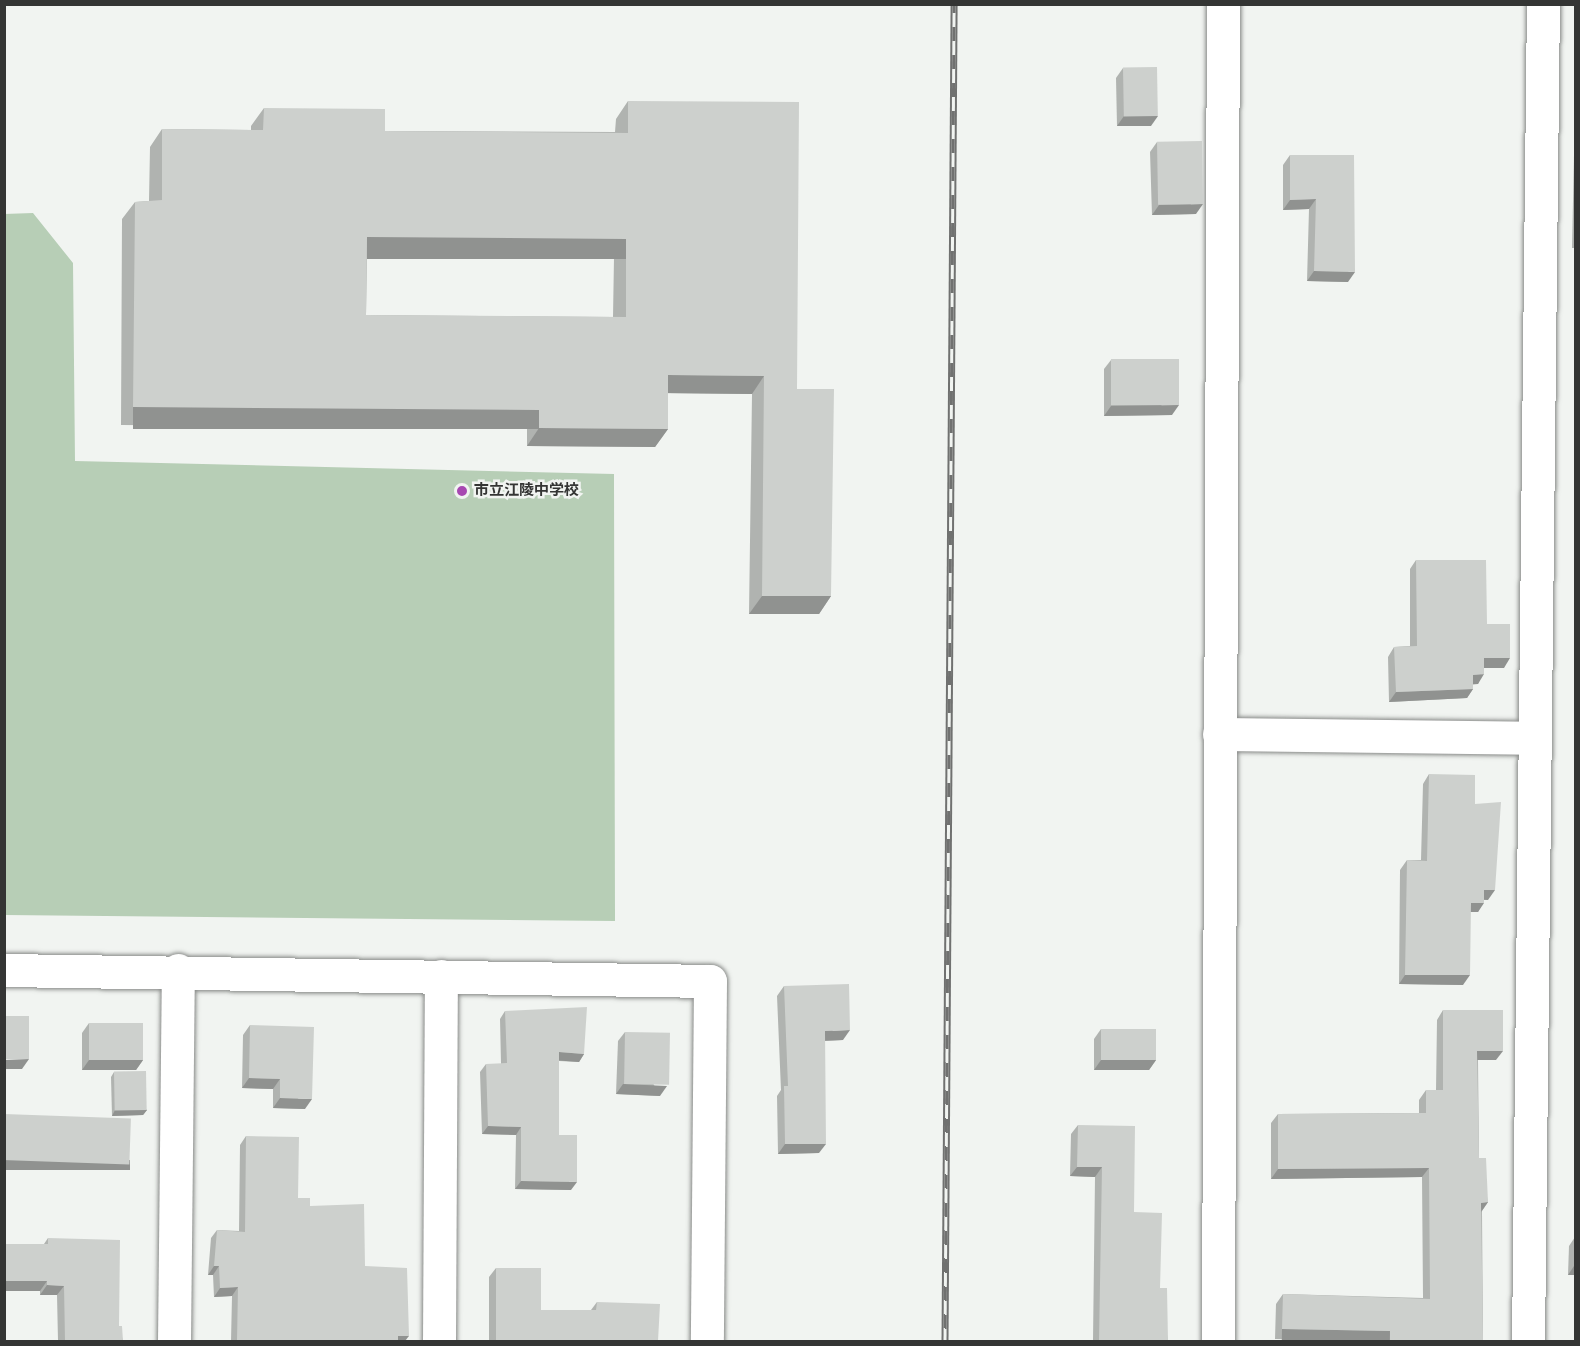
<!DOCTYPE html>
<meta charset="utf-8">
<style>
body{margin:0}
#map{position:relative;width:1580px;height:1346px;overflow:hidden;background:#f1f4f1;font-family:"Varela Round","Noto Sans JP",sans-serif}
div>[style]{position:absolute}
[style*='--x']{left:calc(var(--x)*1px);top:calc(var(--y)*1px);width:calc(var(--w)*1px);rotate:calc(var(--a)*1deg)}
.green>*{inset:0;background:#b7ceb6}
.roads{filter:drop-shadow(0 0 2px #898b89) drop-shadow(0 0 2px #898b89)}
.minor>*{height:33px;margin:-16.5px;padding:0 16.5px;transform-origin:16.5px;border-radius:16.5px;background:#fff}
.rail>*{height:7px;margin-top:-3.5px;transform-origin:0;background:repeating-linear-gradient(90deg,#f1f4f1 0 14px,#707170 0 28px);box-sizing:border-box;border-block:2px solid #707170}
.wall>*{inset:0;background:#b0b3b0}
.shaded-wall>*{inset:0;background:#909290;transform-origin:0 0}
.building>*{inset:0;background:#cdd0cd;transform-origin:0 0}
.dots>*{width:16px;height:16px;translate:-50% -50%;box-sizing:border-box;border:3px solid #f1f4f1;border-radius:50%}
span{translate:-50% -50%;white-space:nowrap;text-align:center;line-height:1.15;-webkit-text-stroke:5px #f1f4f1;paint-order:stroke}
.poi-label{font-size:15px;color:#343534;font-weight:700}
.left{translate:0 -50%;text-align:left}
.frame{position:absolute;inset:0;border:6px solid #343534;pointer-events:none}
</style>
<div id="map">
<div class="green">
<div style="clip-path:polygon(33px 213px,73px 263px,75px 461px,614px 474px,615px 921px,5px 915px,4px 214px)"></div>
</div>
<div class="roads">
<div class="minor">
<div style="--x:1219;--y:734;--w:316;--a:0.7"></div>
<div style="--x:4;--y:970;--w:706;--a:0.89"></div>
<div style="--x:710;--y:981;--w:361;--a:90.5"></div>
<div style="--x:174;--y:1342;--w:372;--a:-89.4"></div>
<div style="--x:439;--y:1342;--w:366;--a:-89.7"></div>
<div style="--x:1218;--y:1342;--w:1338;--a:-89.79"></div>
<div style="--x:1528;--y:1342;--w:1338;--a:-89.36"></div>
</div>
</div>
<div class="rail">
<div style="--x:945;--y:1342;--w:1338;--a:-89.61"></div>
</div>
<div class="wall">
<div style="clip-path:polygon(1123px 68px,1151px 126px,1117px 126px,1116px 78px)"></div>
<div style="clip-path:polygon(evenodd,628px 101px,797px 389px,831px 596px,819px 614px,749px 614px,752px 394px,668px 393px,668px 429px,655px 447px,527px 446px,527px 428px,121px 425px,122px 219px,135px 202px,149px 201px,150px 147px,162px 129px,251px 130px,251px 126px,264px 108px,385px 131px,615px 132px,616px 119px,628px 101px,367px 255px,614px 257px,613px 317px,366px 315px,367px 255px)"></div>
<div style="clip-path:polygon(1157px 142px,1196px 214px,1152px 215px,1150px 152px)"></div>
<div style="clip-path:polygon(1575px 153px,1575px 248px,1572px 248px,1574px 155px)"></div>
<div style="clip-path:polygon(1290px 155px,1354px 155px,1348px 282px,1307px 281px,1309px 209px,1283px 210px,1283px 165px)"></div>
<div style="clip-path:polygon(1111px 360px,1172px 415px,1104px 416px,1104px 369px)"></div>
<div style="clip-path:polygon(1416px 560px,1487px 624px,1504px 668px,1484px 668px,1478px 684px,1473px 684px,1473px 689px,1467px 698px,1389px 702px,1388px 657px,1394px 647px,1410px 646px,1410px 569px)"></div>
<div style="clip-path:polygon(1429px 774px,1475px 804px,1488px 900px,1484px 900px,1478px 912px,1470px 912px,1463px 985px,1399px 984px,1400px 870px,1407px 860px,1421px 860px,1423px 784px)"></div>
<div style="clip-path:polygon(784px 986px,843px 1040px,825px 1041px,819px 1153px,778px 1154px,777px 1096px,781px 1090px,777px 996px)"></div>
<div style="clip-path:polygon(1443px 1010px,1496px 1060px,1478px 1060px,1479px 1158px,1488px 1202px,1482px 1211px,1483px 1341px,1383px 1341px,1275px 1339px,1276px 1304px,1283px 1294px,1423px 1298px,1422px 1177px,1271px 1179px,1271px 1123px,1278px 1114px,1419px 1113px,1419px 1100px,1426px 1090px,1436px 1090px,1437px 1020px)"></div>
<div style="clip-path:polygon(505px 1011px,584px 1054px,579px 1062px,559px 1061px,559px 1135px,571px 1190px,515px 1189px,516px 1135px,482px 1134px,480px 1072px,486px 1064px,501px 1064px,500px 1019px)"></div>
<div style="clip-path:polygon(89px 1023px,143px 1060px,136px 1070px,82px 1070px,82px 1033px)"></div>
<div style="clip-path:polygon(250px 1025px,305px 1109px,273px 1108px,273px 1089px,242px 1088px,243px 1035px)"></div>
<div style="clip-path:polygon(1101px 1029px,1156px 1060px,1149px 1070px,1094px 1070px,1094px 1039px)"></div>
<div style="clip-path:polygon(625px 1032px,660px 1096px,616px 1094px,618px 1041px)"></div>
<div style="clip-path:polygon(114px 1072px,147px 1110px,143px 1115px,112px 1116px,111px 1077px)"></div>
<div style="clip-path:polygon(1078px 1125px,1134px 1212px,1160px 1288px,1168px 1341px,1093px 1341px,1095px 1177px,1070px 1176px,1071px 1134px)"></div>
<div style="clip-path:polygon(246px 1136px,298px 1198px,310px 1206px,365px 1266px,405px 1341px,231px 1341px,232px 1296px,214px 1297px,213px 1275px,208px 1275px,211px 1238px,217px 1230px,239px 1231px,240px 1145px)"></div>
<div style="clip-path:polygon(1575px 1237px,1575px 1275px,1568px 1275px,1569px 1246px)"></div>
<div style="clip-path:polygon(48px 1238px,119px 1326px,123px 1341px,58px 1341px,57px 1295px,40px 1295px,40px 1291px,4px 1291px,4px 1244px,44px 1244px)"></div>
<div style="clip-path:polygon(496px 1268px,541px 1310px,591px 1310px,597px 1302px,658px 1341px,489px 1341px,489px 1277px)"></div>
</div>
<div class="shaded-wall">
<div style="clip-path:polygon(1124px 116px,1158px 116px,1151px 126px,1117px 126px)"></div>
<div style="clip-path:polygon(1316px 199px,1309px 209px,1283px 210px,1290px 200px)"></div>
<div style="clip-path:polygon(1203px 204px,1196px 214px,1152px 215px,1159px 205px)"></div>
<div style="left:367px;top:237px;width:259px;height:22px"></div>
<div style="clip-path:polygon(1314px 271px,1355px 272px,1348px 282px,1307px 281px)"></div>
<div style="clip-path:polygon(668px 375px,764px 376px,752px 394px,656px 393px)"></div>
<div style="clip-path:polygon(1179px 405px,1172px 415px,1104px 416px,1111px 406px)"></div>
<div style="left:133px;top:407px;width:406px;height:22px"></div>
<div style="clip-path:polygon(539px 428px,668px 429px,655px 447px,527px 446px)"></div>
<div style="clip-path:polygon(762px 596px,831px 596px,819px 614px,749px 614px)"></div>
<div style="clip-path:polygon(1484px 658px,1510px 658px,1504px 668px,1477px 668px)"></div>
<div style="clip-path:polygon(1484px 674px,1478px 684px,1466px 685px,1473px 675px)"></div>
<div style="clip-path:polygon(1473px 689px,1467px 698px,1389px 702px,1396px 692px)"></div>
<div style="clip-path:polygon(1484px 890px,1495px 890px,1488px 900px,1478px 899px)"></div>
<div style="clip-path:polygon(1471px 903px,1484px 903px,1478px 912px,1464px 912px)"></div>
<div style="clip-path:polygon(1405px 975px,1470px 975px,1463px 985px,1399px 984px)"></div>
<div style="clip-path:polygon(850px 1030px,843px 1040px,818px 1041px,825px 1031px)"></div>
<div style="clip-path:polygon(1477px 1051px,1503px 1051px,1496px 1060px,1471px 1060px)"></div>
<div style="clip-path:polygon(559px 1052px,584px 1054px,579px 1062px,553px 1060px)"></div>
<div style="clip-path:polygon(29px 1059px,22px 1069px,4px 1069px,4px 1060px)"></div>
<div style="clip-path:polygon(89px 1060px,143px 1060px,136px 1070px,82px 1070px)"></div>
<div style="clip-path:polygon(1101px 1060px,1156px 1060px,1149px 1070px,1094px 1070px)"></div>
<div style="clip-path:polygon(249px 1078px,280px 1079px,273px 1089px,242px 1088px)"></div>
<div style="clip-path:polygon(623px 1084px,667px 1086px,660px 1096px,616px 1094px)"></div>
<div style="clip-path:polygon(280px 1098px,312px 1099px,305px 1109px,273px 1108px)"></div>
<div style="clip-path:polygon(115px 1110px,147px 1110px,143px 1115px,112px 1116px)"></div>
<div style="clip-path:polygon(488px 1126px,521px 1127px,516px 1135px,482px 1134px)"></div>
<div style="clip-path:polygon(785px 1144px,826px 1144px,819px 1153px,778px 1154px)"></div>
<div style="left:4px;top:1160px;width:126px;height:10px"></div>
<div style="clip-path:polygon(1077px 1167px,1102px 1167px,1095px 1177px,1070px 1176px)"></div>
<div style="clip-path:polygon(1429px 1168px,1422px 1177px,1271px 1179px,1278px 1169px)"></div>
<div style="clip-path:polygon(521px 1181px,577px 1182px,571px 1190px,515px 1189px)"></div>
<div style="clip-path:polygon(1488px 1202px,1481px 1212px,1481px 1203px)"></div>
<div style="clip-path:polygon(214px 1266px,219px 1266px,213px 1275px,208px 1275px)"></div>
<div style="clip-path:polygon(1574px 1266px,1575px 1266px,1575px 1275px,1568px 1275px)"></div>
<div style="clip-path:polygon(4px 1281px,47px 1281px,40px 1291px,4px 1291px)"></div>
<div style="clip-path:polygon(47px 1285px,64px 1286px,57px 1295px,40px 1295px)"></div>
<div style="clip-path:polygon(238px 1287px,232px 1296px,214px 1297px,220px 1288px)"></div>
<div style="left:1282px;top:1329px;width:108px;height:12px;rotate:1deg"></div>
<div style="clip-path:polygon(398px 1336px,409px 1336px,405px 1341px,394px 1341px)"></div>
</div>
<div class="building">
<div style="left:1157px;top:67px;width:49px;height:34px;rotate:89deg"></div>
<div style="clip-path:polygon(evenodd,628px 101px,799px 102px,797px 389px,834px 389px,831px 596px,762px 596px,764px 376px,668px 375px,668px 429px,539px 428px,539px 410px,133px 407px,135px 202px,162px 200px,162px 129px,263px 130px,264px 108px,385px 109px,385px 131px,628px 133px,628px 101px,367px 237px,626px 239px,626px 317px,366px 315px,367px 237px)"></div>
<div style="left:1202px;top:141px;width:63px;height:45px;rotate:89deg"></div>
<div style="clip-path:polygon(1290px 155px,1354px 155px,1355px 272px,1314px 271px,1316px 199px,1290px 200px)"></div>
<div style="left:1179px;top:359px;width:46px;height:68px;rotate:90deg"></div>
<div style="clip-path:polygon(1416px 560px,1486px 560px,1487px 624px,1510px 624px,1510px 658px,1484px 658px,1484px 674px,1473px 675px,1473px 689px,1396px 692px,1394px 647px,1417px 646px)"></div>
<div style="clip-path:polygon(1429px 774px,1475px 775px,1475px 804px,1501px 802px,1495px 890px,1484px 890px,1484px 903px,1471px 903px,1470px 975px,1405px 975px,1407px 860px,1427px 861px)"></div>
<div style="clip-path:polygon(849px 984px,850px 1030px,825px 1031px,826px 1144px,785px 1144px,784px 1086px,788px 1086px,784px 986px)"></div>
<div style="clip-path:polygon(587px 1007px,584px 1054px,559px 1052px,559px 1135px,577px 1135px,577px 1182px,521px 1181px,521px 1127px,488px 1126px,486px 1064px,507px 1063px,505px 1011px)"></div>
<div style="clip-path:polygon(1443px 1010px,1503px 1010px,1503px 1051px,1477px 1051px,1479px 1158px,1486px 1158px,1488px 1202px,1481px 1203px,1483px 1341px,1390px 1341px,1390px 1331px,1282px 1329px,1283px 1294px,1430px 1299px,1429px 1168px,1278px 1169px,1278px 1114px,1426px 1113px,1426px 1090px,1443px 1090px)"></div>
<div style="left:29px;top:1016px;width:43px;height:25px;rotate:90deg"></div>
<div style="left:89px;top:1023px;width:54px;height:37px"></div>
<div style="clip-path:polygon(250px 1025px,314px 1027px,312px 1099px,280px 1098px,280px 1079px,249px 1078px)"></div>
<div style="left:1101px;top:1029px;width:55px;height:31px"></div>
<div style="left:625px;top:1032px;width:45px;height:52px;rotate:1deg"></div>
<div style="left:146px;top:1071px;width:39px;height:32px;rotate:89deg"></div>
<div style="left:4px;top:1114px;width:127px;height:46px;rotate:2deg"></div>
<div style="clip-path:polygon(1078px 1125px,1135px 1126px,1134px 1212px,1162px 1213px,1160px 1288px,1167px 1288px,1168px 1341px,1099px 1341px,1102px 1167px,1077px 1167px)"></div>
<div style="clip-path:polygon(246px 1136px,299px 1137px,298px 1198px,310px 1198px,310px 1206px,364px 1204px,365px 1266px,407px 1268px,409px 1336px,398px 1336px,398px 1341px,237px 1341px,238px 1287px,220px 1288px,219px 1266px,214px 1266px,217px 1230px,245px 1232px)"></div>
<div style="clip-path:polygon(1575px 1237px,1575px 1266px,1574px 1266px)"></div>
<div style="clip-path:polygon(48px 1238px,120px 1240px,119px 1326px,122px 1326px,123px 1341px,65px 1341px,64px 1286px,47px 1285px,47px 1281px,4px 1281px,4px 1244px,48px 1244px)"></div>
<div style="clip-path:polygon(496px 1268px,541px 1268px,541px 1310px,596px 1310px,597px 1302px,660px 1304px,658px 1341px,496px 1341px)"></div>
</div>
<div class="dots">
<div style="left:462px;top:491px;background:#a748b1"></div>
</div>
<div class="poi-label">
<span class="left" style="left:474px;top:491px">市立江陵中学校</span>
</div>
<div class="frame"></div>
</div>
